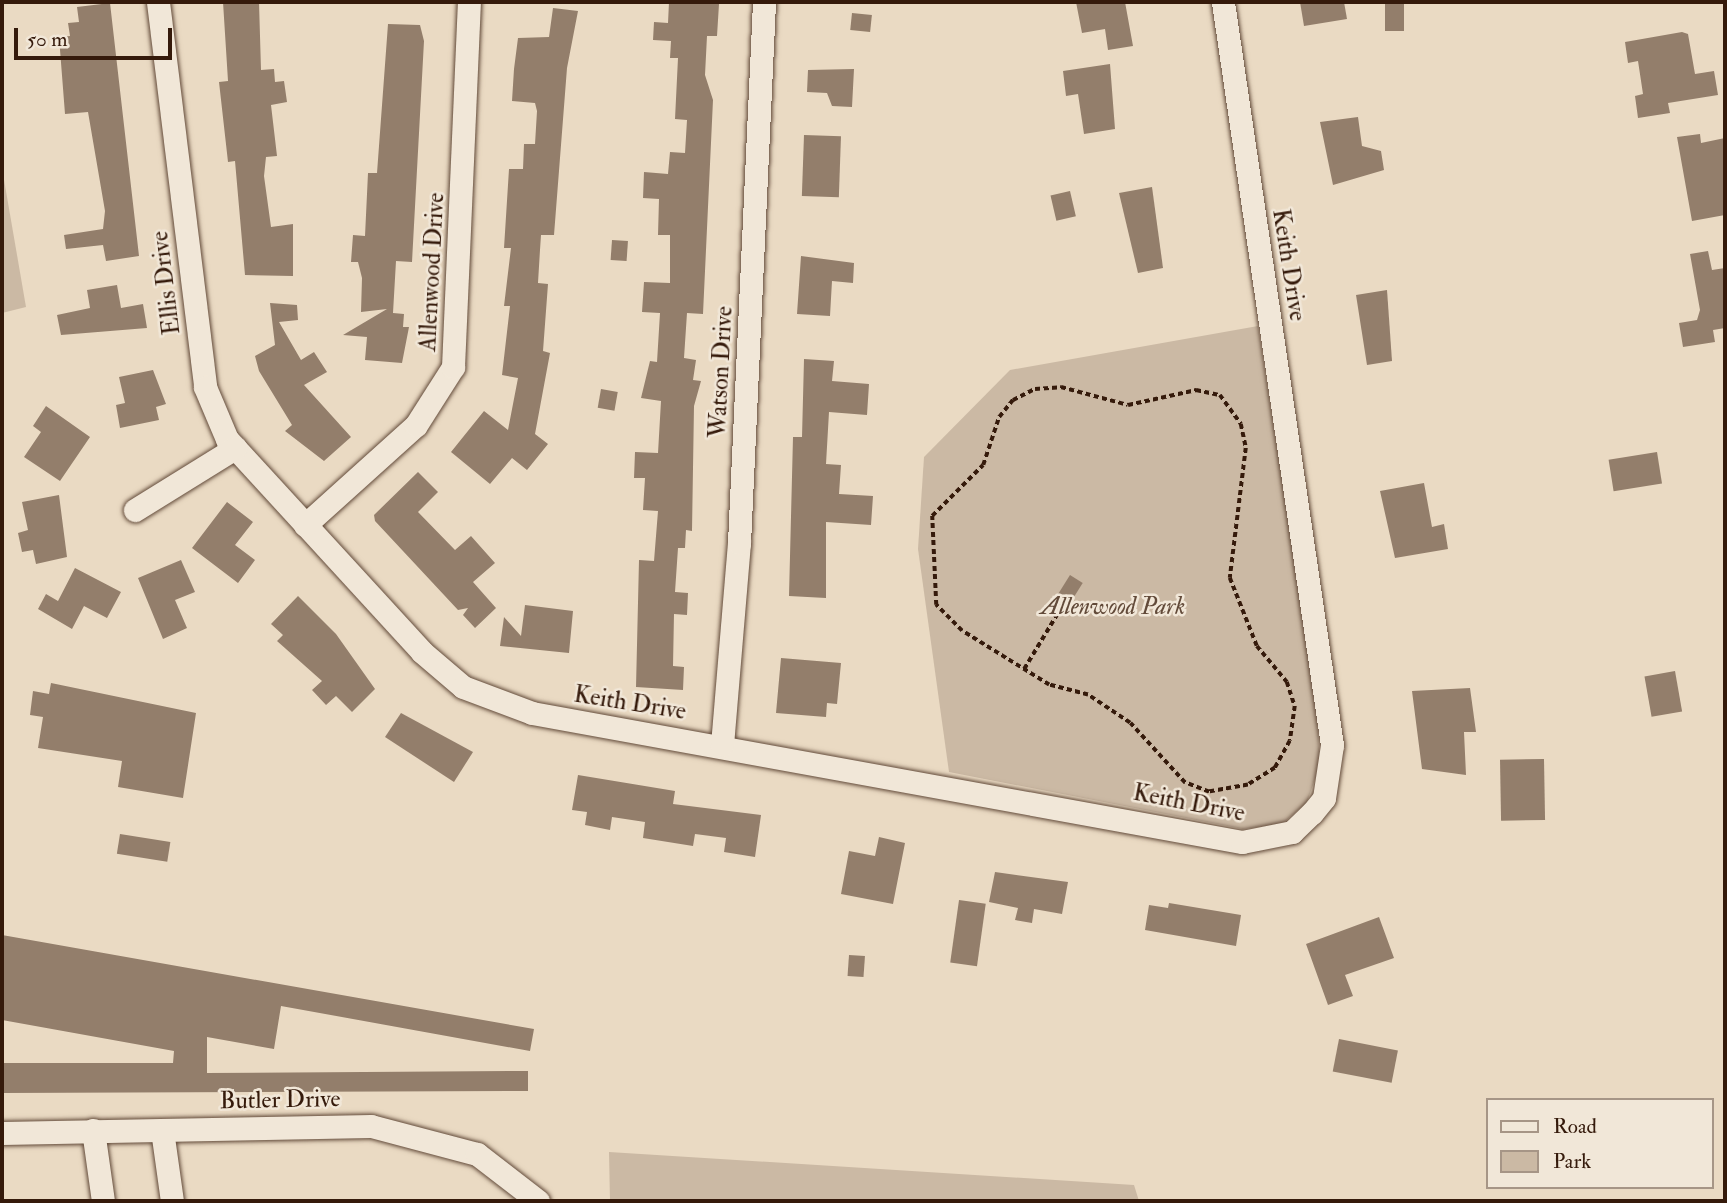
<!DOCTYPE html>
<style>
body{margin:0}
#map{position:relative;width:1727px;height:1203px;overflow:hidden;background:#eadac3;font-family:"IM FELL Double Pica",serif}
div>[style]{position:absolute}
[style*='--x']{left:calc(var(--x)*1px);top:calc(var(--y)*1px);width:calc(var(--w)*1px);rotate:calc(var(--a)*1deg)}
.green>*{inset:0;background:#cbb9a4}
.building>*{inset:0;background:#937e6b;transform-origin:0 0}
.path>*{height:3.5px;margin-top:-1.75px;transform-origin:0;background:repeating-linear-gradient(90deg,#351a0b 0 5px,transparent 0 8.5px)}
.roads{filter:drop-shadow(0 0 2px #624a39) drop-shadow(0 0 2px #624a39)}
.minor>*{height:23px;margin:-11.5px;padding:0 11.5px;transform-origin:11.5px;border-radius:11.5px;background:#f1e7d8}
span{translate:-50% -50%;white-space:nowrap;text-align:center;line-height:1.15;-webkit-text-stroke:5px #f1e7d8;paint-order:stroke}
.street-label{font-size:24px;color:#351a0b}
.park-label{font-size:24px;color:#624a39;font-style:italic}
.frame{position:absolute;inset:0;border:4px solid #351a0b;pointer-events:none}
.legend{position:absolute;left:1486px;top:1098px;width:228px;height:91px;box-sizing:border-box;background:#f1e7d8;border:2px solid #a69586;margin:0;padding:9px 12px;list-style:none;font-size:21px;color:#351a0b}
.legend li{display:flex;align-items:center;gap:14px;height:35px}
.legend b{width:35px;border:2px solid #a69586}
.scale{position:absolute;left:14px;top:28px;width:158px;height:32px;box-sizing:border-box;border:4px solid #351a0b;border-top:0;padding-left:9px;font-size:21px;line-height:24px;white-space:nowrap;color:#351a0b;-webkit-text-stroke:5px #f1e7d8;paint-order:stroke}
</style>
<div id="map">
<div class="green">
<div style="clip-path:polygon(2px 168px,26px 307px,2px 313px)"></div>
<div style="clip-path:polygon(1258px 326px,1316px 701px,1320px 765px,1307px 802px,1282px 824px,1243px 829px,949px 772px,918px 549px,924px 457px,1010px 370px)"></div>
<div style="clip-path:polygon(609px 1152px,1134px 1185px,1139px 1201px,610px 1201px)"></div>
</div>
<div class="building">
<div style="clip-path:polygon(223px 2px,259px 2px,261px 70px,274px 69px,275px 82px,284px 81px,287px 102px,271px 105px,277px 156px,266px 157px,264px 176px,271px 227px,293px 224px,293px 276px,245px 275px,235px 161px,228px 162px,219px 82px,228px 81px)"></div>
<div style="clip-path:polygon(669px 2px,719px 4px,717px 36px,707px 36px,705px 75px,713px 100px,703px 314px,687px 313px,684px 358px,696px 360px,693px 380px,701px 381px,694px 406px,692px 531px,686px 530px,685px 548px,678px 548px,675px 592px,688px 593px,687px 615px,674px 614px,673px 666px,684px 667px,683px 690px,636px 687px,639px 560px,654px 561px,658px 511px,643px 510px,645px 478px,634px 478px,635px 452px,658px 453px,661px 401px,641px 398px,650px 361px,657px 362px,660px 313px,642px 312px,644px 282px,670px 283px,670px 235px,658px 235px,659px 199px,643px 198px,644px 172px,668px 174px,670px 152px,685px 153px,687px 120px,675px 119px,678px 58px,670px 58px,671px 41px,653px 40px,654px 22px,668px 23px)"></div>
<div style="clip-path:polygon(1076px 2px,1125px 2px,1133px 46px,1108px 50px,1105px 29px,1082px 33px)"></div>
<div style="clip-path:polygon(1300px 2px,1344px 2px,1347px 19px,1304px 26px)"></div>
<div style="left:1385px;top:2px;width:19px;height:29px"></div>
<div style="clip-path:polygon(110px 3px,139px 256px,106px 261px,103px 245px,66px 249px,64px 235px,103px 229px,105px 211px,88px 112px,65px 114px,59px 37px,70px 36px,68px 23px,79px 22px,77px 7px)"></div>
<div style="clip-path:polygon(553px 8px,578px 11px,567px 68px,554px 235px,541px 235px,540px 250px,538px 283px,548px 284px,543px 351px,550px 353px,535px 434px,548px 444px,527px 470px,512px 458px,490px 484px,451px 452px,484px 411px,508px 430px,518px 378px,502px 375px,510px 306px,504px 306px,511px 248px,504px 248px,509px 169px,523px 169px,524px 144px,535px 144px,537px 111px,535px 103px,512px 101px,514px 69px,518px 38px,549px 37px)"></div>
<div style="left:852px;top:13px;width:20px;height:17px;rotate:6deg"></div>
<div style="clip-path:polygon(388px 24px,420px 25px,424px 41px,412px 262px,396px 261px,393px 313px,404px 314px,403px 327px,409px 327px,402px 363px,365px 360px,367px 337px,343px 335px,387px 309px,361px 312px,362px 278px,358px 262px,351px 262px,353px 235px,365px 236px,368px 173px,377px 173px)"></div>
<div style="clip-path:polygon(1682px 32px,1688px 34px,1695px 74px,1714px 71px,1718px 95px,1668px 103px,1670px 113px,1638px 118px,1635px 96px,1643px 94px,1638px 61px,1628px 63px,1625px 42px)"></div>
<div style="clip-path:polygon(1110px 64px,1115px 129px,1084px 134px,1078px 94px,1066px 96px,1063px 71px)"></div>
<div style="clip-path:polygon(854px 69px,852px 107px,832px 106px,827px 93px,807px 92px,808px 70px)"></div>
<div style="clip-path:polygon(1358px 117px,1362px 146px,1381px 151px,1384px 170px,1333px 185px,1320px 122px)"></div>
<div style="clip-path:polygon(1700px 134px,1701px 143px,1725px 138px,1725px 215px,1692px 221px,1677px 137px)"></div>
<div style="left:804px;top:135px;width:37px;height:61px;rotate:2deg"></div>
<div style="clip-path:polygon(1152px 187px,1163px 268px,1138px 273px,1119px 193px)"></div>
<div style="left:1070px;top:191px;width:26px;height:20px;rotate:77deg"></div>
<div style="left:612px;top:240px;width:16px;height:20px;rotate:4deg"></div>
<div style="clip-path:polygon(1708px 251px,1712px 270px,1725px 268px,1725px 328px,1713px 330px,1715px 342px,1683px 347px,1679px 323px,1697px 320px,1700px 310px,1690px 254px)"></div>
<div style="clip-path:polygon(801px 256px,854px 263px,853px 283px,832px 281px,830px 316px,797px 314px)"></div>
<div style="clip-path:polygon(117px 285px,121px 308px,143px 304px,147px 328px,61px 335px,57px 315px,90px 308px,87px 290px)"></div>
<div style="clip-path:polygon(1387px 290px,1392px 361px,1367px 365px,1356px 295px)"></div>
<div style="clip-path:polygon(270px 303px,297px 305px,298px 320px,279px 322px,301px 360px,314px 352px,327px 372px,304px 385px,351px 437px,324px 461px,285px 431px,292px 425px,259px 371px,255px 356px,275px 345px)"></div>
<div style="clip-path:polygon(804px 359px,834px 361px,832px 381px,869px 384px,867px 415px,829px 412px,826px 464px,841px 465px,839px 494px,873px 496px,871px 525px,826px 522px,826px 598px,789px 596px,793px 437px,802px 437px)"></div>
<div style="clip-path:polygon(153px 370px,166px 404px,156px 407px,159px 420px,120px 428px,116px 405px,125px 403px,119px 377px)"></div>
<div style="left:601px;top:389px;width:17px;height:19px;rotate:10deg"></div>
<div style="clip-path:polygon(46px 406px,90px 437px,60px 481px,24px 457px,41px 432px,33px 426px)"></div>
<div style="left:1657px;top:452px;width:32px;height:49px;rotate:81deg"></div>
<div style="clip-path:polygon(418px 472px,438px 492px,418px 512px,455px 550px,471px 536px,495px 563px,473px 582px,496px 608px,475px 628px,463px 615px,468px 608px,458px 610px,375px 521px,374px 515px)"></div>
<div style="clip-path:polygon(1424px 483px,1432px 527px,1444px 524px,1448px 549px,1395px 558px,1380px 491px)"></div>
<div style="clip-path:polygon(59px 495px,67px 557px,36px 564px,33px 550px,22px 552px,18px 533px,28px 530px,22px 502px)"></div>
<div style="clip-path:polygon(227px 502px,253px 522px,235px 545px,255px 560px,238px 583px,192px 548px)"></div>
<div style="clip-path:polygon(181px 560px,195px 592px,175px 600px,187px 628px,163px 639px,138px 578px)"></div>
<div style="clip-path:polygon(75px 568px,121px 592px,107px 618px,84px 606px,72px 629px,38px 609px,46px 594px,58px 601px)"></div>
<div style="left:1070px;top:575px;width:15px;height:31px;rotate:32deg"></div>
<div style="clip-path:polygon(298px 596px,336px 634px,375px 689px,352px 712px,336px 696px,326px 705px,312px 690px,322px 681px,277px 641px,283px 635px,271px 624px)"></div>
<div style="clip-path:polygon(525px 605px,573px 611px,569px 653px,500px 646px,504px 617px,521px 636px)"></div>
<div style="clip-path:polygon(781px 658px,841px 663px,837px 704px,827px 703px,826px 717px,776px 713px)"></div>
<div style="left:1675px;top:671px;width:41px;height:31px;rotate:80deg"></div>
<div style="clip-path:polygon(51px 683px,196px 713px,183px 798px,118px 787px,122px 761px,38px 748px,43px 717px,30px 715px,33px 691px,49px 694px)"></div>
<div style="clip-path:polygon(1470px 688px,1476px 732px,1464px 732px,1466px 775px,1422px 769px,1412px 691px)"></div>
<div style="clip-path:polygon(401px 713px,473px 752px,454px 782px,385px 737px)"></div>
<div style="left:1544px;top:759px;width:61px;height:44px;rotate:89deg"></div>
<div style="clip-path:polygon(578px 775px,675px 791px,673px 804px,761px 815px,755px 857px,724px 852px,726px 838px,695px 834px,693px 846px,643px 838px,645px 822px,612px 817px,610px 830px,585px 825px,587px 812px,572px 810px)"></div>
<div style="left:120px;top:834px;width:51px;height:20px;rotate:9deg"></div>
<div style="clip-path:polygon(879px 837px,905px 843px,893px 904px,841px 894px,849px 851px,875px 856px)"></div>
<div style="clip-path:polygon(995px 872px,1068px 882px,1062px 914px,1034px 909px,1032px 923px,1015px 920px,1018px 908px,989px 902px)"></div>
<div style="left:959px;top:900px;width:27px;height:63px;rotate:8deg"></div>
<div style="clip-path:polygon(1169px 903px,1241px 915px,1236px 946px,1145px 930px,1149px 905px,1168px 908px)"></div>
<div style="clip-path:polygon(1379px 917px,1394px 958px,1345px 975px,1353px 996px,1328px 1005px,1306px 944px)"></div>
<div style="clip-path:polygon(2px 935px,534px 1029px,530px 1051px,281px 1006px,274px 1049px,207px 1037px,207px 1073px,528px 1071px,528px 1091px,2px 1093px,2px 1063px,173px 1063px,174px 1051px,2px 1020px)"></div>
<div style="left:849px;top:955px;width:16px;height:21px;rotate:4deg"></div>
<div style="left:1339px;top:1039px;width:60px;height:33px;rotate:11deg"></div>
</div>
<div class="path">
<div style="--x:1061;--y:387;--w:69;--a:15"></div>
<div style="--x:1128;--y:405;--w:70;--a:-12.4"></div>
<div style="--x:1196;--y:390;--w:25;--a:12"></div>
<div style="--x:1220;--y:395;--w:36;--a:54"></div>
<div style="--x:1241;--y:424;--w:25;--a:78"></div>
<div style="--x:1246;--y:448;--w:131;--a:97"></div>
<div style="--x:1230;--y:578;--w:73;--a:68.3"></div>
<div style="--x:1257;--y:646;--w:47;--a:50.2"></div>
<div style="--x:1287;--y:682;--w:25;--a:72"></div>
<div style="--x:1295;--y:706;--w:35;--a:98"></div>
<div style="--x:1290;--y:741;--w:31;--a:119"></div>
<div style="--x:1275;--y:768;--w:32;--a:148"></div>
<div style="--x:1248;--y:785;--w:40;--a:170"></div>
<div style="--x:1209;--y:792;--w:26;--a:-159"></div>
<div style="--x:1185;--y:783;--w:81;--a:-132.5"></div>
<div style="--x:1130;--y:723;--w:50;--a:-146.3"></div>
<div style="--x:1088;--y:695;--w:40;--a:-165.6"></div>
<div style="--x:1049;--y:685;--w:102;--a:-148.2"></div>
<div style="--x:962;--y:631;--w:37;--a:-135"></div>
<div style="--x:936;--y:605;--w:89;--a:-92.6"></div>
<div style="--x:932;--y:516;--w:72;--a:-45"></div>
<div style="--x:983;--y:465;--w:51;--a:-71.6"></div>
<div style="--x:999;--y:417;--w:22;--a:-51"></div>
<div style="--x:1013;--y:400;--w:25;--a:-27"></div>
<div style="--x:1035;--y:389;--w:26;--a:-4"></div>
<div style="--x:1024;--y:669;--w:71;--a:-58.8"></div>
</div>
<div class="roads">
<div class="minor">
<div style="--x:158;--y:2;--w:388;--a:83"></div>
<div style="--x:205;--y:387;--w:56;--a:67.1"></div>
<div style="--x:227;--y:439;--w:289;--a:47.5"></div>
<div style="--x:422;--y:652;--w:54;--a:40.5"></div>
<div style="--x:463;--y:687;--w:74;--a:20.6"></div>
<div style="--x:532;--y:713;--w:722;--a:10.3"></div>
<div style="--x:1242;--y:842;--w:51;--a:-11.3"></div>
<div style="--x:1292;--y:832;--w:28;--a:-44"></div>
<div style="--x:1312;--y:813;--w:19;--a:-51"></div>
<div style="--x:1324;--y:798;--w:54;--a:-81.4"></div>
<div style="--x:1332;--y:745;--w:751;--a:-98.35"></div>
<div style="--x:135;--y:510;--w:118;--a:-31.8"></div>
<div style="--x:305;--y:525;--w:149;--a:-42"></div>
<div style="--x:416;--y:425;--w:69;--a:-57.5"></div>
<div style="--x:453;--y:367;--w:365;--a:-87.5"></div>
<div style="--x:722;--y:745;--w:203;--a:-85.2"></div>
<div style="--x:739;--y:543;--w:542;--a:-87.35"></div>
<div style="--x:93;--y:1130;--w:72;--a:82"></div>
<div style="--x:162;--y:1130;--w:72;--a:82"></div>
<div style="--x:2;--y:1133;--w:369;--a:-1.1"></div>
<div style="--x:371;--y:1126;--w:110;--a:14.8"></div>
<div style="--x:477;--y:1154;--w:77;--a:37.6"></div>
</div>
</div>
<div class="street-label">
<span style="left:1289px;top:265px;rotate:81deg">Keith Drive</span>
<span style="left:432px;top:272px;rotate:-87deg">Allenwood Drive</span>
<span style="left:166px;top:283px;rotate:-97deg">Ellis Drive</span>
<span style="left:721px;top:372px;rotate:-87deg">Watson Drive</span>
<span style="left:630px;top:703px;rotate:9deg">Keith Drive</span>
<span style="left:1189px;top:803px;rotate:11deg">Keith Drive</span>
<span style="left:280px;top:1100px;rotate:-1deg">Butler Drive</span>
</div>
<div class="park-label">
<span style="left:1113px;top:607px">Allenwood Park</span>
</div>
<div class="frame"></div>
<ul class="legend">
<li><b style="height:9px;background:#f1e7d8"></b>Road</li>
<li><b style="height:19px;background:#cbb9a4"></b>Park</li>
</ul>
<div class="scale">50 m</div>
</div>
